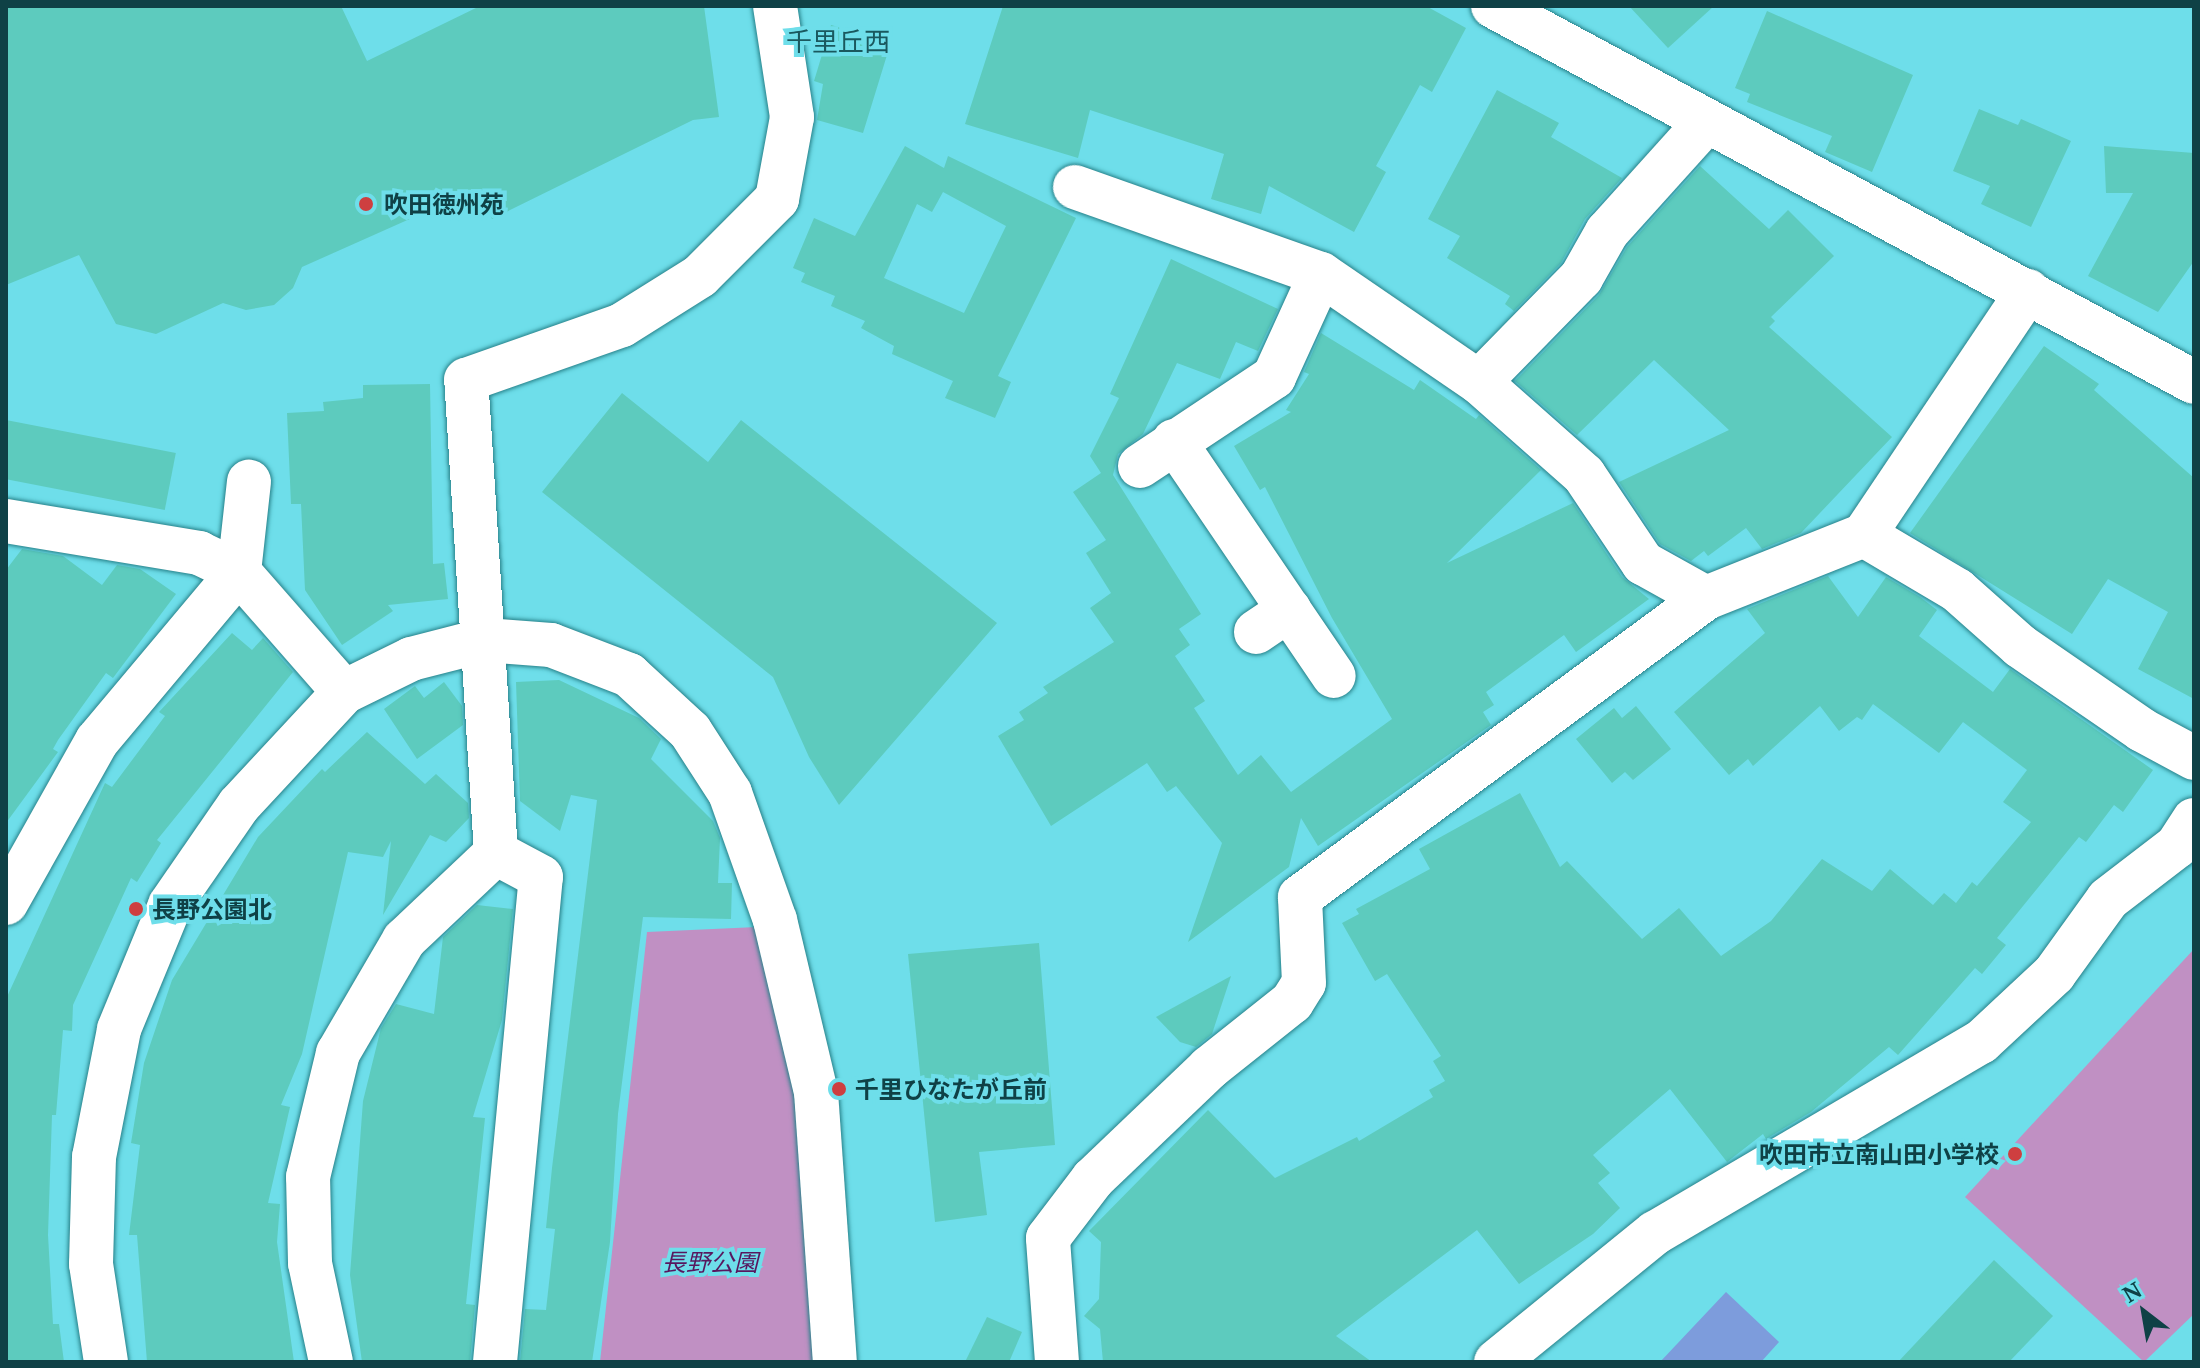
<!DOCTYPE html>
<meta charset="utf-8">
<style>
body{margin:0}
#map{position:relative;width:2200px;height:1368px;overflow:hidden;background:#6edeea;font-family:"Noto Serif","Noto Sans JP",serif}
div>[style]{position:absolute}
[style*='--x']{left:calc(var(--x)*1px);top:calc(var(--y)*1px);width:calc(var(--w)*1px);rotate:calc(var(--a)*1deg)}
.green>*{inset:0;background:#c090c3}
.water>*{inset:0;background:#7d9cdc}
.building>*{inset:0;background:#5dcbbe;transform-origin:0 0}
.roads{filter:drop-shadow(0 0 2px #278189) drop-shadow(0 0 2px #278189)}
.street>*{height:44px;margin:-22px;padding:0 22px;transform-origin:22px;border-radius:22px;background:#fff}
.dots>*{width:22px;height:22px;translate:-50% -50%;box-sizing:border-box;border:4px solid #6edeea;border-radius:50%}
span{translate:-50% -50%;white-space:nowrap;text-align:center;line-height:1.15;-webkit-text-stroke:8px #6edeea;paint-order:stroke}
.poi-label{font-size:24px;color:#0f4146;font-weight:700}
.left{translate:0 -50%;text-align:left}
.right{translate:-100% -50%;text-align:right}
.park-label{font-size:24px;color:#58175e;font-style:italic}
.neighbourhood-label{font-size:26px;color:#1a585e}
.frame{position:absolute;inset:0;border:8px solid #0f4146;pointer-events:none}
.north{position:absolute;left:2104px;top:1272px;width:80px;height:80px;-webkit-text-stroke:6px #6edeea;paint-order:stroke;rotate:329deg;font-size:22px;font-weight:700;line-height:32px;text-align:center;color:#0f4146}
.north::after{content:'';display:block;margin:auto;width:28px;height:36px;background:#0f4146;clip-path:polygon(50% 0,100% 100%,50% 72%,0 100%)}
</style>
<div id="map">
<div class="green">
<div style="clip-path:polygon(757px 927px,797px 1094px,817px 1362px,600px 1362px,647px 932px)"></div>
<div style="clip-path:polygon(2194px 949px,2194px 1314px,2144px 1362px,1965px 1197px)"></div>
</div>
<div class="water">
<div style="clip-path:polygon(1726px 1292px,1779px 1342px,1761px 1362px,1660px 1362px)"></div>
</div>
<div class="building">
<div style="clip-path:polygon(6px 6px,341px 6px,367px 61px,480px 6px,704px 6px,719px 117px,693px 120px,492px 219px,477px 189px,302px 267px,293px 288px,274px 305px,246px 310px,223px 303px,156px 334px,116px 324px,79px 255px,6px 285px)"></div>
<div style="clip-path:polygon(1003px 6px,1426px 6px,1466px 28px,1432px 92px,1420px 85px,1376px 166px,1386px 172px,1354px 232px,1269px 186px,1261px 214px,1211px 199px,1224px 154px,1090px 110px,1078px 158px,965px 124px)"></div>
<div style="clip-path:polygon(1629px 6px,1714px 6px,1668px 48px)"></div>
<div style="clip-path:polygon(1767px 11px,1913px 75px,1872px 172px,1825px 152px,1832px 136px,1747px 102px,1750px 94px,1735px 88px)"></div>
<div style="clip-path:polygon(831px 25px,891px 42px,863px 133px,817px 120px,823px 84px,814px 81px)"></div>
<div style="clip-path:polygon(1497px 90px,1559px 123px,1551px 137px,1622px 178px,1585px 219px,1561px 263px,1514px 311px,1505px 304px,1510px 296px,1447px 258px,1460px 236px,1428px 219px)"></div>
<div style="clip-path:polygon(1979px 109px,2018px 125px,2021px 119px,2071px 141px,2031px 227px,1981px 204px,1990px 186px,1953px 171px)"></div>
<div style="clip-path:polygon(evenodd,905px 146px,944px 168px,948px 156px,1076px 218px,998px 376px,1011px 382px,995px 418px,945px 398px,953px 381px,892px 354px,894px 346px,861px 328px,865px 321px,831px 306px,835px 296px,801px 282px,805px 273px,793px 268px,814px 218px,855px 236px,905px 146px,943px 192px,1006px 226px,964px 313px,884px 278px,917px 204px,932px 212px,943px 192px)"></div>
<div style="clip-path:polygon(2104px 146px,2194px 153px,2194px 261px,2158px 312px,2088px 276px,2133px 193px,2106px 193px)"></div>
<div style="clip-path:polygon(1700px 166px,1769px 229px,1788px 210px,1834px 256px,1771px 317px,1775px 321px,1769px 327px,1892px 437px,1801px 533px,1762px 549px,1746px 528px,1708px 556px,1704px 551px,1691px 561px,1660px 544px,1619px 482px,1729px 430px,1654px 360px,1577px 435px,1515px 381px,1599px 295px,1627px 247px)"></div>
<div style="clip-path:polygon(1171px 259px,1278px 309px,1258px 351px,1236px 342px,1220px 379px,1177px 363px,1143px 434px,1118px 454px,1113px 475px,1201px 614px,1179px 629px,1190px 645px,1175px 656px,1205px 701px,1194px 708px,1238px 775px,1261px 755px,1291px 792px,1392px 719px,1332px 618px,1265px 487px,1260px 490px,1234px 446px,1291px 412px,1286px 410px,1309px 374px,1304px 372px,1321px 333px,1414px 390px,1420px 380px,1476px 419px,1479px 415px,1541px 470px,1447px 563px,1573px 503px,1622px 577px,1649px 599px,1576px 652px,1564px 635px,1486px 692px,1494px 705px,1483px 712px,1491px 725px,1318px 846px,1301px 818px,1289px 867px,1188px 942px,1222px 843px,1176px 786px,1167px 792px,1147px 763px,1051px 826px,998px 736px,1024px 720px,1019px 712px,1048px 693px,1043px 687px,1114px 642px,1090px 608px,1111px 593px,1086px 553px,1106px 540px,1073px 492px,1101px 473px,1090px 456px,1119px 398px,1110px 394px)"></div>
<div style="clip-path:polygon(2044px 346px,2099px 384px,2094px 390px,2194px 478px,2194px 699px,2138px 669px,2168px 612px,2108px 579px,2072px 634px,1910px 533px)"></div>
<div style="clip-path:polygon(430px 384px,433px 564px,444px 563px,448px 599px,388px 605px,393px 611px,342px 645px,305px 590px,301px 504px,291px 504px,287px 413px,324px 411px,323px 402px,363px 398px,363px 385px)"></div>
<div style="clip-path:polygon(622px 393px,708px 462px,741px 420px,997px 623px,839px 805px,809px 757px,773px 677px,542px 492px)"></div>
<div style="left:6px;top:420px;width:173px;height:58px;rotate:11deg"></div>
<div style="clip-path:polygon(22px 549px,63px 556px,102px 585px,117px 565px,140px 569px,176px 594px,113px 678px,106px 673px,58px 740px,53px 749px,58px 752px,6px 823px,6px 570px)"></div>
<div style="clip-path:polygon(1828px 576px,1858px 617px,1886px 577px,1920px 597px,1937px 610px,1919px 636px,1993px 692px,2010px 669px,2153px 770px,2123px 812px,2114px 805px,2086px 842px,2079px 837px,1997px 938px,2006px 945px,1982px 974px,1975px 968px,1898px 1055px,1889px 1047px,1811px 1112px,1766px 1139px,1763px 1134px,1727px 1162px,1670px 1089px,1593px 1155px,1610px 1173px,1598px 1183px,1620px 1208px,1593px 1234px,1519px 1284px,1477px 1230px,1336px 1336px,1372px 1362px,1103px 1362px,1100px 1329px,1084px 1316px,1099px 1299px,1101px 1242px,1089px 1231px,1208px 1110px,1275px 1178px,1357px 1137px,1359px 1141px,1433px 1097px,1429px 1090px,1445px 1081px,1433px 1061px,1441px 1056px,1387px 974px,1375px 981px,1342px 923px,1359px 914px,1356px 909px,1430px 869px,1419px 849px,1520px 793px,1560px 867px,1567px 861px,1642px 939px,1679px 908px,1721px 956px,1771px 921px,1822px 859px,1872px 891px,1890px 869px,1933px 905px,1944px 893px,1956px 903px,1972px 882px,1977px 886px,2031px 822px,2003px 802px,2027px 770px,1963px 722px,1939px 753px,1873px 704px,1862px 720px,1857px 717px,1839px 731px,1820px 706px,1753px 766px,1748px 759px,1729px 775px,1674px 712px,1765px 633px,1747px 609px)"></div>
<div style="clip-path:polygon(232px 633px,252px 650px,263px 638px,293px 672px,157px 840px,161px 843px,137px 882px,131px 878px,73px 1005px,72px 1031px,63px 1030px,56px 1115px,52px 1115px,48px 1235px,53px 1324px,59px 1324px,64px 1362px,6px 1362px,6px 999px,105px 783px,112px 787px,165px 716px,159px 712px)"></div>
<div style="clip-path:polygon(559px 680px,639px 718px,661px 739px,651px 759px,713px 821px,720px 838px,718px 883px,732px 883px,731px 919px,643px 917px,618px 1114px,610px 1242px,592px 1362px,520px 1362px,525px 1309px,546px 1310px,555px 1229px,546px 1228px,552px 1168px,597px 800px,571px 795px,560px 831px,520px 801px,516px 682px)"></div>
<div style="clip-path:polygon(444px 682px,462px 706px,463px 725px,417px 759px,384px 709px,415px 686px,424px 698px)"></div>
<div style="clip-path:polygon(1636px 706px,1671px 749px,1633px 780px,1625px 772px,1612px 783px,1576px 739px,1614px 708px,1622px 718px)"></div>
<div style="clip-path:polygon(367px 732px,425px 784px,436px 774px,468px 803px,469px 818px,446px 842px,430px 835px,383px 915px,391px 841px,383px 857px,348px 852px,302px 1054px,281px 1105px,290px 1107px,268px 1203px,280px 1204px,277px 1242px,294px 1362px,147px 1362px,137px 1235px,129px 1235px,140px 1145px,131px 1143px,144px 1063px,172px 980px,258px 837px,322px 769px,325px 772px)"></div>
<div style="clip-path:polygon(477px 905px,513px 909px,502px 1020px,473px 1117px,485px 1118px,466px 1304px,475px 1305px,470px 1362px,362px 1362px,350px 1275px,363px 1101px,381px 1028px,396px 1004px,434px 1014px,443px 937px)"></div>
<div style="clip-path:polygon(1039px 943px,1055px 1145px,979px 1152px,987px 1215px,935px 1222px,908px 954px)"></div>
<div style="clip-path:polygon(1231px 976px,1212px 1034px,1196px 1047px,1180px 1042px,1156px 1017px)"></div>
<div style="clip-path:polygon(1994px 1260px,2053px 1316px,2009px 1362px,1898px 1362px)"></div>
<div style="clip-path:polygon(987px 1317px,1022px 1332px,1009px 1362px,965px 1362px)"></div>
</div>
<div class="roads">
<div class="street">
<div style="--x:1493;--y:6;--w:795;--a:28.21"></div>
<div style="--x:1075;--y:187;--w:261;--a:19.5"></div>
<div style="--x:1321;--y:274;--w:191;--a:34.4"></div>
<div style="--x:1479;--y:382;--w:140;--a:41.5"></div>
<div style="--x:1584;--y:475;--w:106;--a:56.2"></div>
<div style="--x:1643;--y:563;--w:72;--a:29.1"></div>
<div style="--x:1479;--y:382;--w:146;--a:-45.6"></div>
<div style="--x:1581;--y:278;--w:53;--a:-60.5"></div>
<div style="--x:1607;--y:232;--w:148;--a:-48"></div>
<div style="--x:1174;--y:441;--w:284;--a:55.8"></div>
<div style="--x:1140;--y:466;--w:161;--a:-33.6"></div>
<div style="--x:1274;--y:377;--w:113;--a:-65.5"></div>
<div style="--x:6;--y:521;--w:196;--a:9.4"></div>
<div style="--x:199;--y:553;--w:44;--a:25.4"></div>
<div style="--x:239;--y:572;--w:159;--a:48.8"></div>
<div style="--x:1864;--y:535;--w:108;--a:30.6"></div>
<div style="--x:1957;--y:590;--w:84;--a:41.6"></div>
<div style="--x:2020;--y:646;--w:148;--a:34.5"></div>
<div style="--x:2142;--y:730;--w:59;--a:28.3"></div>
<div style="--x:1256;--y:632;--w:40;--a:-34"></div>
<div style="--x:6;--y:903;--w:186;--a:-60.7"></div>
<div style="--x:97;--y:741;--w:221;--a:-50"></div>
<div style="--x:239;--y:572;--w:91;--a:-83.7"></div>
<div style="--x:106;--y:1362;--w:99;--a:-98.7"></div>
<div style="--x:91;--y:1264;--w:107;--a:-88.4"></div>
<div style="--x:94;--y:1157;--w:130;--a:-78.9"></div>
<div style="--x:119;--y:1029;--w:134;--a:-67.6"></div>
<div style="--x:170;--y:905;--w:121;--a:-55.4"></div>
<div style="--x:239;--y:805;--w:154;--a:-47.1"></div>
<div style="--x:344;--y:692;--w:75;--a:-26.2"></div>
<div style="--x:411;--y:659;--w:76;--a:-14.4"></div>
<div style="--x:485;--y:640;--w:66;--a:4.3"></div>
<div style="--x:551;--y:645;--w:84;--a:21"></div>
<div style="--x:629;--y:675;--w:83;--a:42.6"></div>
<div style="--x:690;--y:731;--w:74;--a:57.2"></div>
<div style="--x:730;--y:793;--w:135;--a:70.5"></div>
<div style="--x:775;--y:920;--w:177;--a:76.6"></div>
<div style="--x:816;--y:1092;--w:271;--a:86"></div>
<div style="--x:331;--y:1362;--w:101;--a:-102"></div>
<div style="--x:310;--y:1263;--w:86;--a:-91.3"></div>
<div style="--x:308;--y:1177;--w:128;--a:-76.4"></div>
<div style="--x:338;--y:1053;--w:131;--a:-59.7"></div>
<div style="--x:404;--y:940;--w:127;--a:-43.4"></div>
<div style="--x:496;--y:853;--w:474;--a:-93.6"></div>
<div style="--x:466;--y:380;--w:165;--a:-19.4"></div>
<div style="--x:622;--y:325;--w:92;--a:-32.1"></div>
<div style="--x:700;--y:276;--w:109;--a:-45"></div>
<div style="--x:777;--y:199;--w:83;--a:-79.6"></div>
<div style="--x:792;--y:117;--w:112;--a:-98.7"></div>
<div style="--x:495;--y:1362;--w:487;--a:-84.6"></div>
<div style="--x:541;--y:877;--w:51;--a:-151.9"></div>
<div style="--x:1057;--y:1362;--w:124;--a:-94.2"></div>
<div style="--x:1048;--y:1238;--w:74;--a:-52.7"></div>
<div style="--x:1093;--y:1179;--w:161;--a:-43.7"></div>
<div style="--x:1209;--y:1068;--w:106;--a:-38.5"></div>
<div style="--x:1292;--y:1002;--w:22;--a:-58"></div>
<div style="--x:1304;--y:983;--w:86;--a:-92.7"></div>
<div style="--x:1300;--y:897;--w:504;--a:-36.37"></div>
<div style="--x:1706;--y:598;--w:170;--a:-21.7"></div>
<div style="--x:1864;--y:535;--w:294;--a:-56.1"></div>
<div style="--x:1496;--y:1362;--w:205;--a:-39.1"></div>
<div style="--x:1655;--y:1233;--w:378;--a:-30.4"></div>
<div style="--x:1981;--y:1042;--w:100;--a:-43"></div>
<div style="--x:2054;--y:974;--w:92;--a:-54.2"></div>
<div style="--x:2108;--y:899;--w:87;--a:-37.5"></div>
<div style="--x:2177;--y:846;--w:31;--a:-57"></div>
</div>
</div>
<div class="dots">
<div style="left:366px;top:204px;background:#ce3f40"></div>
<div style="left:136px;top:909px;background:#ce3f40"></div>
<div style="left:839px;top:1089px;background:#ce3f40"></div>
<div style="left:2015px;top:1154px;background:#ce3f40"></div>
</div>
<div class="poi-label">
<span class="left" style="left:384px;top:204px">吹田徳州苑</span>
<span class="left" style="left:152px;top:909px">長野公園北</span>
<span class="left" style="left:855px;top:1089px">千里ひなたが丘前</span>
<span class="right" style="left:1999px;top:1154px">吹田市立南山田小学校</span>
</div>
<div class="park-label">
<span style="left:710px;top:1262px">長野公園</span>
</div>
<div class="neighbourhood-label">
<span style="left:838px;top:42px">千里丘西</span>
</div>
<div class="frame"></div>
<div class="north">N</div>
</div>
